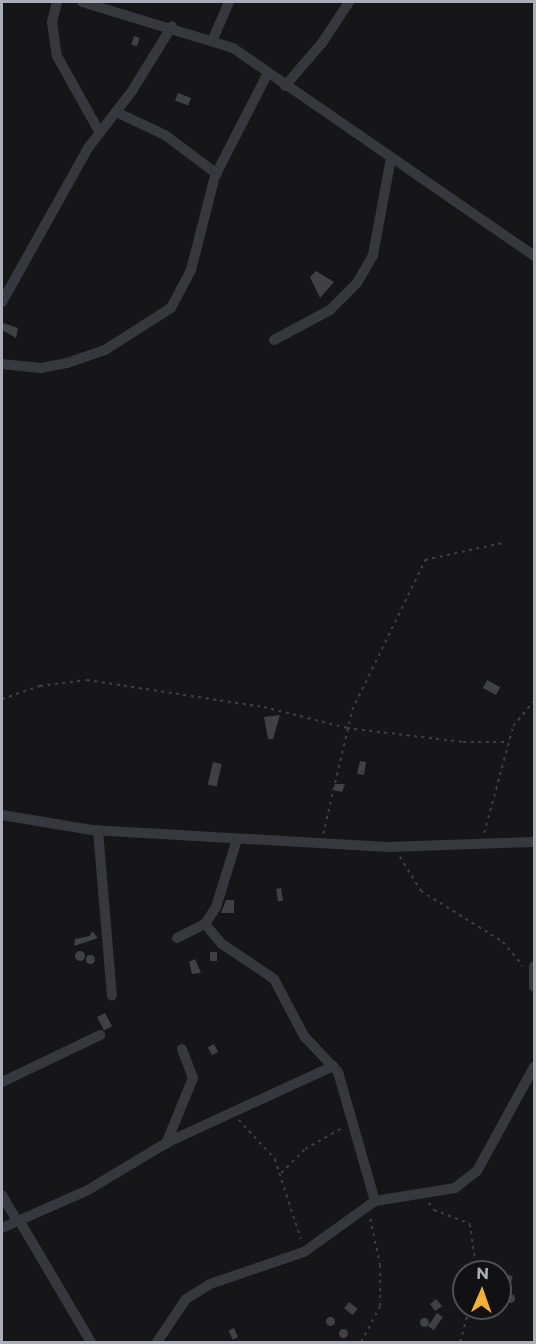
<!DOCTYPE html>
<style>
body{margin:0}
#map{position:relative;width:536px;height:1344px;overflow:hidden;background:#161618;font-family:Montserrat,sans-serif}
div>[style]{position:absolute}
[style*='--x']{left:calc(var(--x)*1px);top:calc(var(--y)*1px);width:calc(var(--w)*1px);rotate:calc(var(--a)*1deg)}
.building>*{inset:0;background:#404145;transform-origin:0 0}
.round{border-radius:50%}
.path>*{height:1.5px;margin-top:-0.75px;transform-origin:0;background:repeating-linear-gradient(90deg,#3d3f44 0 3px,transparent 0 7.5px)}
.minor>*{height:10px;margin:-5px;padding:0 5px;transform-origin:5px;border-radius:5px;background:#37383d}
span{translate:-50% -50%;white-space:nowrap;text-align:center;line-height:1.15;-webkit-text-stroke:6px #111113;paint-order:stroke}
.frame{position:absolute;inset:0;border:3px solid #a8adb8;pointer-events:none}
.north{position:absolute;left:452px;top:1260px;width:60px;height:60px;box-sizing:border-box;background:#111113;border:2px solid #4d4f55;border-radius:50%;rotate:2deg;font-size:16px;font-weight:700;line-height:24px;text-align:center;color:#a8adb8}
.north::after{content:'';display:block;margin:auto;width:21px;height:27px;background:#f2b134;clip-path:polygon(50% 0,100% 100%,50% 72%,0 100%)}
</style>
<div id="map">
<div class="building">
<div style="left:134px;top:36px;width:6px;height:9px;rotate:18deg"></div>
<div style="left:178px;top:93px;width:14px;height:8px;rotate:21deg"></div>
<div style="clip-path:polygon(316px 271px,334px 282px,320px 298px,310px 277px)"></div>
<div style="clip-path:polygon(3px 323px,18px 328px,16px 338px,2px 330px)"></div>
<div style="left:487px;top:680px;width:15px;height:9px;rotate:28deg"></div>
<div style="clip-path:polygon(280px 715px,273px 739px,268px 739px,264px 717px)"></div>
<div style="clip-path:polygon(360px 761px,366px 762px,364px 775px,357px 774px)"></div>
<div style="left:213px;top:762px;width:9px;height:23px;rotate:13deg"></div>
<div style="clip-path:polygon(335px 784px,345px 784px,342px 792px,333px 790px)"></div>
<div style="left:281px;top:888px;width:13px;height:5px;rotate:81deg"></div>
<div style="clip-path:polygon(226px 900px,234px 900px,234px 913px,221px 913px)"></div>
<div style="clip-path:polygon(92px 931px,98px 938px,74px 946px,75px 939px,90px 936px)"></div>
<div class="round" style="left:75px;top:951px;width:10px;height:10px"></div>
<div style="left:210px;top:952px;width:7px;height:9px"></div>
<div class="round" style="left:85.5px;top:954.5px;width:9px;height:9px"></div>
<div style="clip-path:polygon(195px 959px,201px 973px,192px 974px,189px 962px)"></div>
<div style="left:105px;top:1013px;width:15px;height:9px;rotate:62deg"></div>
<div style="left:214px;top:1044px;width:9px;height:7px;rotate:63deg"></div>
<div style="left:504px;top:1274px;width:9px;height:7px;rotate:13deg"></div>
<div class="round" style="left:505.5px;top:1293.5px;width:9px;height:9px"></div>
<div style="clip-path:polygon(436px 1299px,442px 1306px,435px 1311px,430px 1304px)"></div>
<div style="left:349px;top:1302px;width:11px;height:8px;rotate:38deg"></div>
<div style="left:437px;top:1313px;width:7px;height:16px;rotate:34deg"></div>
<div class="round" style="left:325.5px;top:1316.5px;width:9px;height:9px"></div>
<div class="round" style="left:419.5px;top:1317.5px;width:9px;height:9px"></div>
<div style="left:234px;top:1328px;width:10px;height:6px;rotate:66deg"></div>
<div class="round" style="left:338.5px;top:1328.5px;width:9px;height:9px"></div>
</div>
<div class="path">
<div style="--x:2;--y:699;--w:40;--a:-18.9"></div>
<div style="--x:40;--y:686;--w:47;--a:-7.3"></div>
<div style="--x:87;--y:680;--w:179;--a:8.7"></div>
<div style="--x:264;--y:707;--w:86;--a:14.2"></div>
<div style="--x:347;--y:728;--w:117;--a:6.9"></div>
<div style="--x:463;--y:742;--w:45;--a:0"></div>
<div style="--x:484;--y:833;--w:111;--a:-74.8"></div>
<div style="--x:513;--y:726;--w:33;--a:-50"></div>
<div style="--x:323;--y:834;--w:127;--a:-76.8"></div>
<div style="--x:352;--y:710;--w:167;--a:-64"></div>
<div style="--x:425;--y:560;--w:79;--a:-12.4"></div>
<div style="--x:400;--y:857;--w:40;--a:58"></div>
<div style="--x:421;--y:891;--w:97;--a:31.9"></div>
<div style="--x:503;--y:942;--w:31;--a:50"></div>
<div style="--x:239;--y:1120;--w:53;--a:47.3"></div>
<div style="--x:275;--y:1159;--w:84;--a:72"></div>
<div style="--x:281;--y:1173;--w:34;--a:-45"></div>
<div style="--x:305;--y:1149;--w:45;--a:-29.4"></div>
<div style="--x:429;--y:1203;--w:9;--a:54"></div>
<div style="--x:434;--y:1210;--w:39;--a:21"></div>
<div style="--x:470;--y:1224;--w:49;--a:81.7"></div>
<div style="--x:361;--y:1342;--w:41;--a:-62.2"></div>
<div style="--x:380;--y:1306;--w:40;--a:-90"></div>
<div style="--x:380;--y:1266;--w:48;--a:-102"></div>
<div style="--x:460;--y:1342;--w:35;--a:-75"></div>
</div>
<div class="minor">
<div style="--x:57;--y:2;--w:21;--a:104"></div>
<div style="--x:52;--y:22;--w:34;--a:82"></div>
<div style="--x:57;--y:56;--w:88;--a:60.8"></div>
<div style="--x:82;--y:2;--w:158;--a:16.9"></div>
<div style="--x:233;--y:48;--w:366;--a:34.6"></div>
<div style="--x:213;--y:39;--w:40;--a:-66.6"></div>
<div style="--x:285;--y:86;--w:57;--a:-49.3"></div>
<div style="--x:322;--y:43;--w:49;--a:-56.6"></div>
<div style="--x:116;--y:112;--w:54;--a:25.1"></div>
<div style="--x:165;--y:135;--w:65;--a:36.9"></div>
<div style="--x:2;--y:302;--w:176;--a:-60.8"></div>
<div style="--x:88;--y:148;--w:72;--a:-52.3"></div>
<div style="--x:132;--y:91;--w:76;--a:-58.4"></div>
<div style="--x:274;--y:340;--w:64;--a:-28.2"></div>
<div style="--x:330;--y:310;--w:38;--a:-45"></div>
<div style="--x:357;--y:283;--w:32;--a:-60"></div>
<div style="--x:373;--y:255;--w:99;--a:-79.5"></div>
<div style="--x:2;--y:364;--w:39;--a:6"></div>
<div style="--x:41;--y:368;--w:26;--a:-11"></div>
<div style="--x:67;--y:363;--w:40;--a:-18.9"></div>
<div style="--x:105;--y:350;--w:78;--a:-32.5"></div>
<div style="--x:171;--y:308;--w:43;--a:-62.2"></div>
<div style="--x:191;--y:270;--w:97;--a:-75.7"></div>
<div style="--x:215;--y:176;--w:116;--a:-62.8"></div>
<div style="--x:2;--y:815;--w:91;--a:9.5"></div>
<div style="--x:92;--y:830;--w:296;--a:3.3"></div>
<div style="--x:388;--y:847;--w:146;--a:-2"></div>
<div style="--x:98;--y:830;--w:166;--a:85.2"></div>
<div style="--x:205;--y:924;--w:26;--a:50"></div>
<div style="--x:222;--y:944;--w:63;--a:33.9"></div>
<div style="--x:274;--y:979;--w:64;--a:62.2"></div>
<div style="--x:304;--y:1036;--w:50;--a:46.6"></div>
<div style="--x:338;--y:1072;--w:134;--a:74"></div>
<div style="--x:177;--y:938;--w:31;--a:-27"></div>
<div style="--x:205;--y:924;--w:20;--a:-57"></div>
<div style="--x:216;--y:907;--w:71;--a:-72.8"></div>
<div style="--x:534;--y:966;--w:21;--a:90"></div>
<div style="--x:2;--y:1082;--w:109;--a:-25.6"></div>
<div style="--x:166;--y:1144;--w:71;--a:-67.8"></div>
<div style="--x:193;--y:1078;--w:31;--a:-111"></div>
<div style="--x:2;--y:1195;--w:30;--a:60"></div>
<div style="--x:19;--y:1220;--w:142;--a:59.5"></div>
<div style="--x:2;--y:1228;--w:94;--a:-23.8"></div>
<div style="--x:88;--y:1190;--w:93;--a:-31"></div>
<div style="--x:168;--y:1142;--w:182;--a:-24.7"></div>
<div style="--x:157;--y:1342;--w:52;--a:-56"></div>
<div style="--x:186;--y:1299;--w:28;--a:-32"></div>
<div style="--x:210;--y:1284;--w:99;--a:-18.8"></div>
<div style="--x:304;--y:1252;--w:87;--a:-35.7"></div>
<div style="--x:375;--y:1201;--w:81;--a:-9.2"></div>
<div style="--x:455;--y:1188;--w:28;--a:-38"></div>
<div style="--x:477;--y:1171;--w:119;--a:-61.3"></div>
</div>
<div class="frame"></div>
<div class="north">N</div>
</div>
